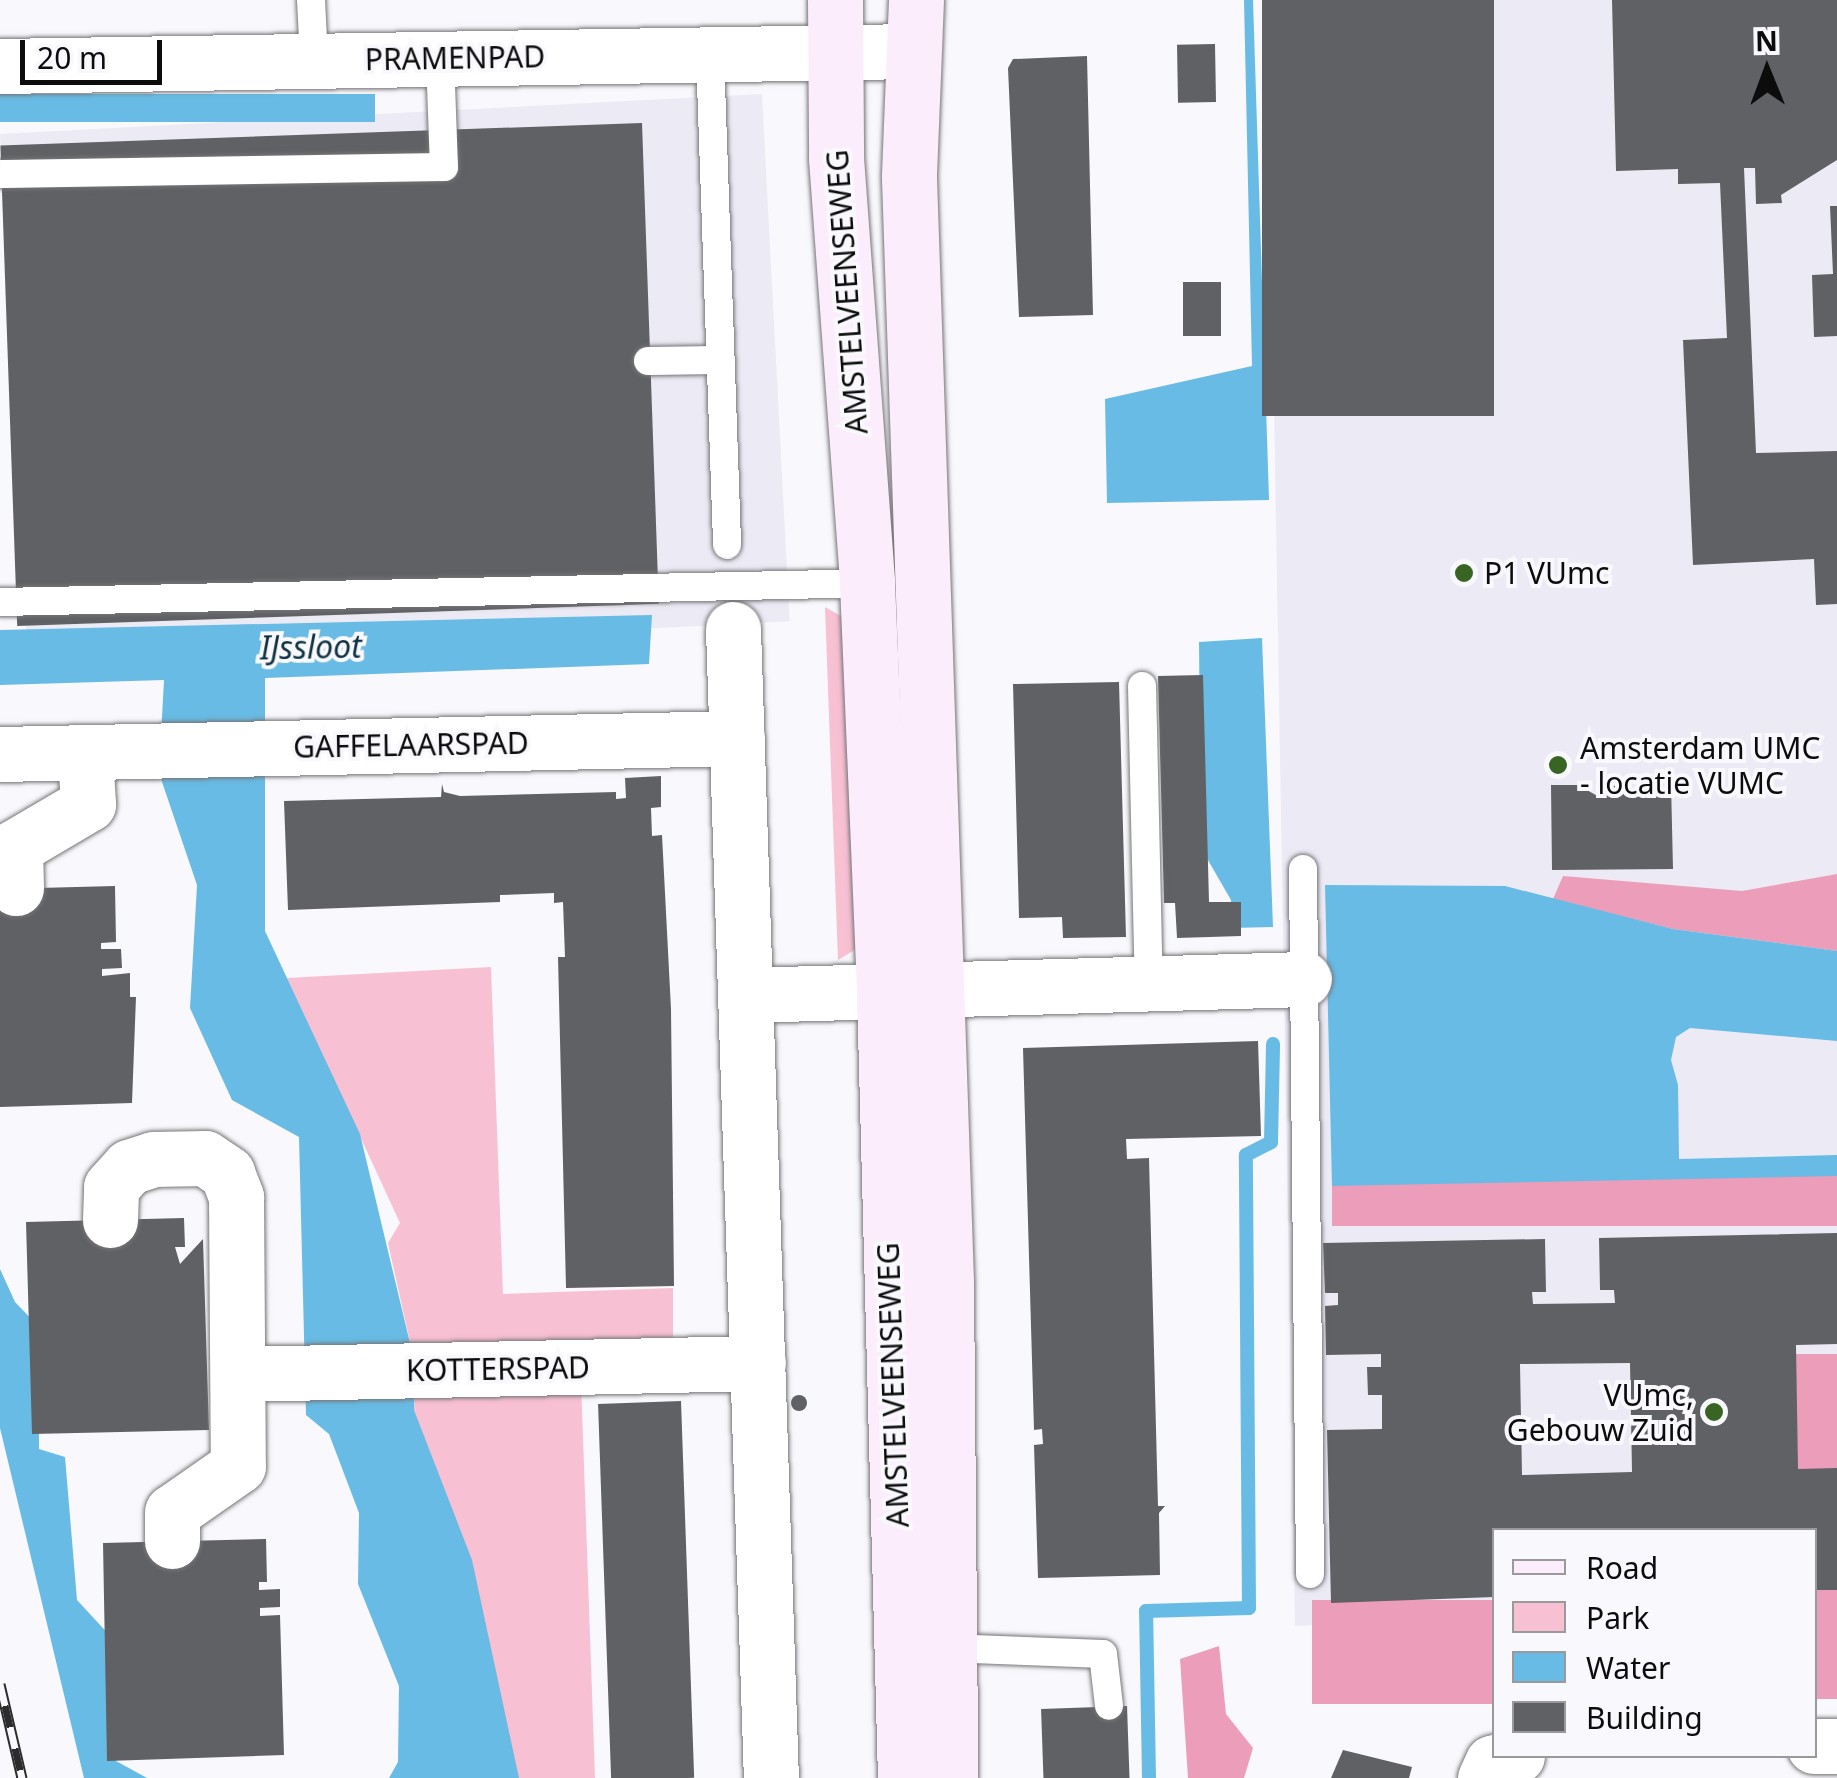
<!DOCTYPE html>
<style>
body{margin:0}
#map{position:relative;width:1837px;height:1778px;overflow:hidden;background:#f9f8fc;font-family:"Noto Sans",sans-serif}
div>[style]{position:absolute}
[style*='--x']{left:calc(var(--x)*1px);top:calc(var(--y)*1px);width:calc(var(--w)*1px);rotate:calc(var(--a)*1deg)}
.built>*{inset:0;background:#eceaf5;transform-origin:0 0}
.green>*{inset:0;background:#f8c0d3}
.forest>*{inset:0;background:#ec9db9;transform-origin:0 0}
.water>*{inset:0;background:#68bbe4;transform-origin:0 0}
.stream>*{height:14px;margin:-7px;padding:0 7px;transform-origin:7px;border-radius:7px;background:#68bbe4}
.building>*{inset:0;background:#5f6164;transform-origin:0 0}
.round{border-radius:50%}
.roads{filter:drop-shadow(0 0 2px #767578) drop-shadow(0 0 2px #767578)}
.lane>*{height:28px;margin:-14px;padding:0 14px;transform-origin:14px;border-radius:14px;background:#fff}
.street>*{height:55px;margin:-27.5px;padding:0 27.5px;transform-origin:27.5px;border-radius:27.5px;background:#fff}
.secondary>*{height:55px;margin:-27.5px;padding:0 27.5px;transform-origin:27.5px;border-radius:27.5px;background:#fcedfd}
.rail>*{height:11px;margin-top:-5.5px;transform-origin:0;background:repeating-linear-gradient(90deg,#f9f8fc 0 22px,#2c2c2d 0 44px);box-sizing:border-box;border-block:2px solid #2c2c2d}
.dots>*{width:28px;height:28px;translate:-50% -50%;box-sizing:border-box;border:5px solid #f9f8fc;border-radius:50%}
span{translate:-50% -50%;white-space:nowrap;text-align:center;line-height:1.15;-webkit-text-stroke:8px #f9f8fc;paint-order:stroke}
.street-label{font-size:30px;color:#0c0c0d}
.poi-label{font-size:30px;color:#0c0c0d}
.left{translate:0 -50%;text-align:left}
.right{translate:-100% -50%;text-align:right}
.water-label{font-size:32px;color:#0d3344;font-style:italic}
.legend{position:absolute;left:1492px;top:1528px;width:325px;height:230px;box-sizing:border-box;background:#f9f8fc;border:2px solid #9a9a9c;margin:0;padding:12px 18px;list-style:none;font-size:30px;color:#0c0c0d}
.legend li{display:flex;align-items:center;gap:20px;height:50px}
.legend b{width:50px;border:2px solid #9a9a9c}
.north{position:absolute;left:1717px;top:20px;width:100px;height:100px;-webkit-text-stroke:8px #f9f8fc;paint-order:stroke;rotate:359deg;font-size:28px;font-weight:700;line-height:40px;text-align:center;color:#0c0c0d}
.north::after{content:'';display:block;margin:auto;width:35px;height:45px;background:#0c0c0d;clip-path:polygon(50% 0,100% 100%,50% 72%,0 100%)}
.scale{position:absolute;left:20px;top:40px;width:142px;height:45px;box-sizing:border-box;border:5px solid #0c0c0d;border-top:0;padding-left:12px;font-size:30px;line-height:35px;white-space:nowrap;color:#0c0c0d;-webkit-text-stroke:8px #f9f8fc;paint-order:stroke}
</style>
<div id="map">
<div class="built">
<div style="clip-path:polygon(1267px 0,1837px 0,1837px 1609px,1814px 1530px,1494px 1530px,1494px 1620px,1295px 1626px)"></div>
<div style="left:762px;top:94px;width:528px;height:763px;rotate:87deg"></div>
</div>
<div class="green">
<div style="clip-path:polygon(825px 607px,848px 620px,866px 943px,838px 960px)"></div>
<div style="clip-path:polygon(491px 967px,503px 1294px,673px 1288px,673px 1345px,412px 1351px,388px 1243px,400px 1223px,287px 978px)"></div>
<div style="clip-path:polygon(581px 1381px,595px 1778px,517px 1778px,414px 1410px,415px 1390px)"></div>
</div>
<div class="forest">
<div style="clip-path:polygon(1837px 874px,1837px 951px,1673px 929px,1553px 899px,1563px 876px,1742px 891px)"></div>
<div style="left:1837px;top:1176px;width:50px;height:505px;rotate:90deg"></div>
<div style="left:1784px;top:1354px;width:53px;height:118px"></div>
<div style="left:1837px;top:1587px;width:112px;height:23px;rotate:90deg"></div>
<div style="left:1494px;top:1600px;width:104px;height:182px;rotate:90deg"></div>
<div style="clip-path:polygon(1219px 1646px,1226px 1714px,1253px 1748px,1244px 1778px,1188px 1778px,1180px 1659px)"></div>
</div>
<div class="water">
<div style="clip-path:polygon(1244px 0,1253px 0,1269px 500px,1107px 503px,1105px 399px,1252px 366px)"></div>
<div style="left:375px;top:94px;width:28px;height:375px;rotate:90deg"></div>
<div style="clip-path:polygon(652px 615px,649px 664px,265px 678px,265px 931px,360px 1134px,415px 1364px,414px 1410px,472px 1560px,519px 1778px,389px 1778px,398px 1762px,399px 1686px,358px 1584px,359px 1513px,329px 1434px,306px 1415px,299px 1137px,232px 1100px,190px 1008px,197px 885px,159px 773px,164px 680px,0 685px,0 630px)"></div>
<div style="clip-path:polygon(1262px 638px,1273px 927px,1232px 928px,1231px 900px,1201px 848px,1199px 642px)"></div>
<div style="clip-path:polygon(1325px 885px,1505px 886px,1673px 929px,1837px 951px,1837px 1041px,1690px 1028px,1676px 1037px,1671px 1060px,1678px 1085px,1679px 1159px,1837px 1155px,1837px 1176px,1332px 1186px)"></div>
<div style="clip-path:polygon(0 1269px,15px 1302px,39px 1327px,39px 1449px,65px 1457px,77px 1600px,113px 1639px,116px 1761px,147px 1778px,84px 1778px,0 1428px)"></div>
</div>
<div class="stream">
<div style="--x:1149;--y:1778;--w:167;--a:-91"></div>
<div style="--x:1146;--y:1611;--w:103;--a:-1.7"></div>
<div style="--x:1249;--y:1608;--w:453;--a:-90.4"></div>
<div style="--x:1246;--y:1155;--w:28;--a:-27"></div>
<div style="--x:1271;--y:1142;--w:98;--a:-88.8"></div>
</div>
<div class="building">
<div style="left:1262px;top:0;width:232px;height:416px"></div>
<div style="clip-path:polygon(1612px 0,1837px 0,1837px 160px,1781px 195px,1782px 203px,1756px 204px,1755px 168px,1744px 168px,1756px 453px,1837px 451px,1837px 604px,1816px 605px,1814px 559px,1693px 565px,1683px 340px,1727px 338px,1720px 183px,1678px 184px,1678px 169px,1616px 171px)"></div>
<div style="left:1215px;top:44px;width:58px;height:38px;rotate:89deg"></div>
<div style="clip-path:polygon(1087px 56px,1093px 315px,1019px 317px,1008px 68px,1013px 59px)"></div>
<div style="left:642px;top:123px;width:481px;height:642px;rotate:88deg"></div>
<div style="clip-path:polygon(1830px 206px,1837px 206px,1837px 336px,1814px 337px,1812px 275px,1833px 274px)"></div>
<div style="left:1183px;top:282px;width:38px;height:54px"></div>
<div style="clip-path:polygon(1203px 675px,1209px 902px,1241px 902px,1241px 936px,1177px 938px,1175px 903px,1164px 903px,1158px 676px)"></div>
<div style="clip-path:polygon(1119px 682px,1126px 937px,1063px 938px,1062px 917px,1019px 918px,1013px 684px)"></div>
<div style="clip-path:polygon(661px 776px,661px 807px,651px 808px,652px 836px,662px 835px,671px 1009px,674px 1286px,566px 1288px,558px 957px,565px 957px,563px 902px,554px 903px,554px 893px,500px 895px,500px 902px,288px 910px,284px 801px,441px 797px,442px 784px,444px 792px,460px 796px,616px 792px,616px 799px,626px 798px,625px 778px)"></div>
<div style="clip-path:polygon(1609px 783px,1635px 797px,1642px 784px,1671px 783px,1673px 869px,1552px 870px,1551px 785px,1578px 785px,1601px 798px)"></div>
<div style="clip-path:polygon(115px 886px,116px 942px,101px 943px,101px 949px,121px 949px,122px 968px,102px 969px,102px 976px,130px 973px,130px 997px,136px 997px,132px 1103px,0 1107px,0 889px)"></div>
<div style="clip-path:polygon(1258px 1041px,1261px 1136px,1126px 1139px,1127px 1159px,1149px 1158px,1158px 1506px,1165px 1506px,1159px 1513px,1160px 1575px,1038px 1578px,1034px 1445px,1043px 1444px,1042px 1429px,1034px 1430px,1023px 1048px)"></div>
<div style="clip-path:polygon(184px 1218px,185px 1247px,175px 1247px,180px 1264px,203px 1239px,209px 1430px,32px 1434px,26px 1222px)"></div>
<div style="clip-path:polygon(evenodd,1837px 1233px,1837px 1344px,1796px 1345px,1798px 1469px,1837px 1468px,1837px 1590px,1814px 1590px,1814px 1530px,1494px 1530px,1494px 1597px,1331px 1603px,1327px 1430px,1382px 1429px,1382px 1395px,1368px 1395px,1367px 1367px,1381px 1367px,1381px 1354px,1326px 1355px,1325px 1306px,1338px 1305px,1338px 1293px,1325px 1293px,1323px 1243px,1545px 1239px,1546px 1292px,1532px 1292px,1533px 1304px,1615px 1303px,1614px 1290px,1600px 1290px,1599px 1238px,1837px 1233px,1630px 1363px,1632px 1472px,1522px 1475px,1520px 1364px,1630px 1363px)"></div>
<div class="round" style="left:791px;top:1395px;width:16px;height:16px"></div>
<div style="left:681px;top:1401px;width:377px;height:83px;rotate:88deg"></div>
<div style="clip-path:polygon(266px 1539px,267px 1582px,259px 1582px,259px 1590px,280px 1589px,280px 1607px,260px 1608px,260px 1616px,280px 1615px,284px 1755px,107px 1761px,103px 1543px)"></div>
<div style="left:1127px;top:1706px;width:72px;height:86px;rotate:88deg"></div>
<div style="clip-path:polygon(1343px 1750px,1412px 1767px,1409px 1778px,1331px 1778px)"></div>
</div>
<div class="roads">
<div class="lane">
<div style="--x:311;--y:0;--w:59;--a:87.1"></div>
<div style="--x:710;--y:55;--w:490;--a:88"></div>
<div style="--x:0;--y:174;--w:444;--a:-0.9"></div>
<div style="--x:444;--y:167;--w:109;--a:-92.1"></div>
<div style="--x:648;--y:361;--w:72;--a:-0.8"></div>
<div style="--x:0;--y:602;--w:878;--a:-1.24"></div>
<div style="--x:1142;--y:686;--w:298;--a:88.7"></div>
<div style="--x:1303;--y:869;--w:705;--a:89.43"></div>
<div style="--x:947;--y:1648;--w:156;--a:2.2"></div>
<div style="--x:1103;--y:1654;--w:52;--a:83.4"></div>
</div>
<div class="street">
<div style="--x:0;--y:66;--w:910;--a:-0.94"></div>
<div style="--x:733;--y:629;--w:1150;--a:88.11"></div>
<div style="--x:0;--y:754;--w:737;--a:-1.24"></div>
<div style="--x:16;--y:888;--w:41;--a:-91.4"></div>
<div style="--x:15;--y:847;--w:85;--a:-30.5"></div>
<div style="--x:88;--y:804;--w:51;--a:-93.4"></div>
<div style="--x:746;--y:995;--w:558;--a:-1.64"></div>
<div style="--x:110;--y:1220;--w:33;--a:-88"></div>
<div style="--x:111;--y:1187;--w:27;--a:-48"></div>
<div style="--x:129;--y:1167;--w:25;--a:-18"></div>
<div style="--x:153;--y:1159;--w:52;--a:-1.1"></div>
<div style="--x:205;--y:1158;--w:27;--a:34"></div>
<div style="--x:227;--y:1173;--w:26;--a:69"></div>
<div style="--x:236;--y:1197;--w:269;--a:89.6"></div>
<div style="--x:238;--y:1466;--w:80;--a:145.1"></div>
<div style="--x:172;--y:1512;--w:29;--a:90"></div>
<div style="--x:239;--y:1374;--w:519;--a:-1.21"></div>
<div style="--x:1814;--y:1746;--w:23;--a:0"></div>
<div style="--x:1485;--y:1778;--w:17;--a:-65"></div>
<div style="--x:1492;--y:1763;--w:26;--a:-16"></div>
</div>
<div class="secondary">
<div style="--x:835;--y:0;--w:158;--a:89.6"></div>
<div style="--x:836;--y:158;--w:426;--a:85.8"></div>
<div style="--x:867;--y:583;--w:409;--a:87.6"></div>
<div style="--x:884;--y:992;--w:786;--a:88.47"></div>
<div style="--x:916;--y:0;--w:178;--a:92.3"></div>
<div style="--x:909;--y:178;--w:1105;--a:88.08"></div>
<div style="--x:946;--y:1282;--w:496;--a:89.5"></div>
</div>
</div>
<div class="rail">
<div style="--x:0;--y:1684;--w:97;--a:76.8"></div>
</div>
<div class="dots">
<div style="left:1464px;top:573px;background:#386524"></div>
<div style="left:1558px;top:765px;background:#386524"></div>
<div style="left:1714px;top:1412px;background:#386524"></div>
</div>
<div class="street-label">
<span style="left:455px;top:58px;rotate:-1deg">PRAMENPAD</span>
<span style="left:847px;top:292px;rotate:-94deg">AMSTELVEENSEWEG</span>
<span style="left:411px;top:745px;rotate:-1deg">GAFFELAARSPAD</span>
<span style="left:498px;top:1369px;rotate:-1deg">KOTTERSPAD</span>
<span style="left:893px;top:1385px;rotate:-92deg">AMSTELVEENSEWEG</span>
</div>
<div class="poi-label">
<span class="left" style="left:1484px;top:573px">P1 VUmc</span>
<span class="left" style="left:1580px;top:765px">Amsterdam UMC<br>- locatie VUMC</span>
<span class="right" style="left:1694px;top:1412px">VUmc,<br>Gebouw Zuid</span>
</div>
<div class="water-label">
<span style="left:311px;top:647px;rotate:-1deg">IJssloot</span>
</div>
<ul class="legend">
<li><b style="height:12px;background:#fcedfd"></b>Road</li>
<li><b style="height:28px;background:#f8c0d3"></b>Park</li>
<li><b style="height:28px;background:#68bbe4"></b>Water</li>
<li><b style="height:28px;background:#5f6164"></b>Building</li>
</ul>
<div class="north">N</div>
<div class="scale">20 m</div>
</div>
